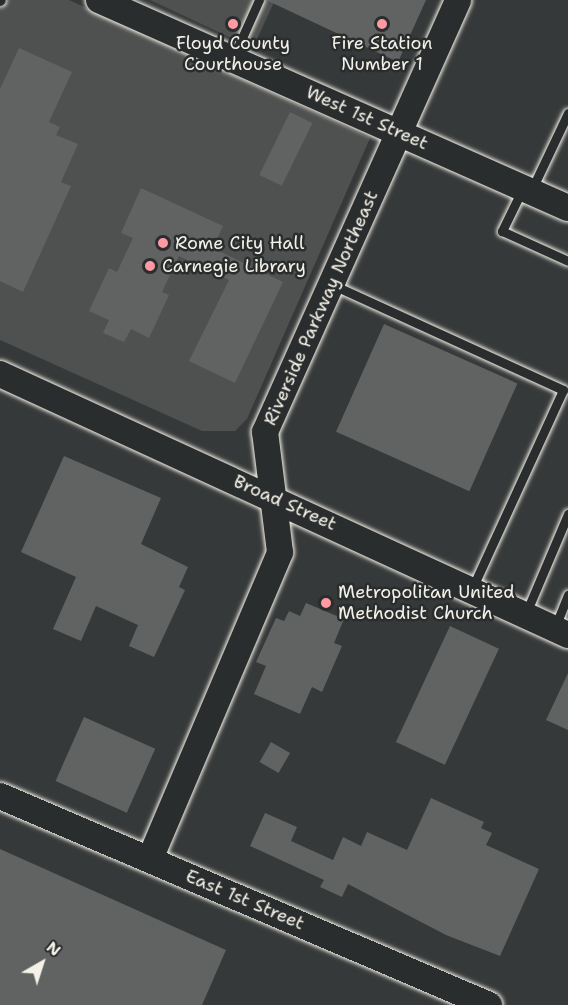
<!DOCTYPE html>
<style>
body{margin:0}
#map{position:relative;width:568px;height:1005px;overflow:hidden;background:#363939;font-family:"Shantell Sans",sans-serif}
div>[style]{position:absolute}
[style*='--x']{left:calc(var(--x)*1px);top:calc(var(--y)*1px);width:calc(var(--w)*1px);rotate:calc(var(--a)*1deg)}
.green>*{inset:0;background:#4e514f}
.building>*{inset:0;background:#616362;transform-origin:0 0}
.roads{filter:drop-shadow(0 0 2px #f4f1e8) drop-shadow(0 0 2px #f4f1e8)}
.lane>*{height:9px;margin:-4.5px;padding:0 4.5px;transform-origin:4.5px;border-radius:4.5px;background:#2a2d2e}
.secondary>*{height:26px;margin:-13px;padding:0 13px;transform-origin:13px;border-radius:13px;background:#2a2d2e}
.dots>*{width:16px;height:16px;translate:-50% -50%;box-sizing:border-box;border:3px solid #2a2d2e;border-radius:50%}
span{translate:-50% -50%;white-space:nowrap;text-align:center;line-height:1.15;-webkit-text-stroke:5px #2a2d2e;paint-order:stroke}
.poi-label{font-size:18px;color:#f4f1e8}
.left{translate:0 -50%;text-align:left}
.street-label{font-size:18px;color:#f4f1e8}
.north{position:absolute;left:12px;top:933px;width:60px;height:60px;-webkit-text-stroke:4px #2a2d2e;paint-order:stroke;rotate:39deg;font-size:16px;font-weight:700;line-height:24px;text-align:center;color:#f4f1e8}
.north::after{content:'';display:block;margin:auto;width:21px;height:27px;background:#f4f1e8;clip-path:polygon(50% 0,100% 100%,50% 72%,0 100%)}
</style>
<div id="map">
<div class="green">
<div style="clip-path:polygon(0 0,69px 0,370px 138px,247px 419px,235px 431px,202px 431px,0 340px)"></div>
<div style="clip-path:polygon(150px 0,275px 0,253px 48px)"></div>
</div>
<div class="building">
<div style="clip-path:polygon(266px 0,426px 0,398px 62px)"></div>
<div style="clip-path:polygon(19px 48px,72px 72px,49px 122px,60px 127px,56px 135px,78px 144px,61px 182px,71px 186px,23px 292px,0 281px,0 89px)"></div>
<div style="left:290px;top:112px;width:25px;height:70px;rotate:26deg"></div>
<div style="clip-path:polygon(141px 188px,223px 226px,213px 248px,283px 282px,235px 383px,189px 361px,229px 280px,179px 256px,162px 292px,169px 295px,149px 338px,131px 329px,124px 342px,103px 333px,109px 320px,89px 311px,109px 268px,117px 272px,133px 238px,121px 233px)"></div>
<div style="left:384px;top:324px;width:146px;height:118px;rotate:24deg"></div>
<div style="clip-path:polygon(64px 456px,161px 498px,141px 544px,188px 567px,179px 587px,185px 590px,154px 657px,129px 646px,138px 625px,96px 606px,81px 641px,53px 629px,76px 577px,21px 552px)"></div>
<div style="clip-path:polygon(306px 603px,344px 619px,334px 643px,342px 646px,322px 692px,312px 687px,300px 714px,254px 694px,266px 666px,256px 662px,276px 618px,284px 621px,289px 611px,300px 616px)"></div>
<div style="left:450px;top:626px;width:54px;height:128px;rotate:25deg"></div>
<div style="clip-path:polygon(568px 673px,568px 730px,546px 720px)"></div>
<div style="left:84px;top:717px;width:78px;height:70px;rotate:24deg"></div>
<div style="left:271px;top:742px;width:22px;height:23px;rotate:30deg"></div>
<div style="clip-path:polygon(431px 798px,484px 822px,481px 828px,492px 833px,486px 845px,539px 869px,500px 956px,446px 935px,348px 884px,342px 897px,320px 887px,324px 880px,250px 846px,265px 813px,297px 827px,291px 841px,333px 860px,343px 837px,361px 846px,367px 832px,407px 850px)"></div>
<div style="clip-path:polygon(0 849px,226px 950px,202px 1005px,0 1005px)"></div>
</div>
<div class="roads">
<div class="lane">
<div style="--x:0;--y:1;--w:1;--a:-45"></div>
<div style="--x:233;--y:58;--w:64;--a:-65.9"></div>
<div style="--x:532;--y:189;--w:84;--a:-64.7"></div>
<div style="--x:522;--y:190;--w:46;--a:116"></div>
<div style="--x:502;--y:231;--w:72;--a:24.4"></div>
<div style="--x:333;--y:285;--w:253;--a:24.5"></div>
<div style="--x:563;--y:390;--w:219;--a:114.6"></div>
<div style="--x:526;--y:613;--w:108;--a:-67"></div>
<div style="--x:555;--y:627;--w:35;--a:-68"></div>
</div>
<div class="secondary">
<div style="--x:99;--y:0;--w:513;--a:23.92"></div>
<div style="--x:0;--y:374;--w:625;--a:24.68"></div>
<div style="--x:0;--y:796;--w:532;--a:23.14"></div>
<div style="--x:150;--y:859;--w:333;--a:-67"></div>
<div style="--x:280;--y:552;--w:121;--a:-97.1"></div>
<div style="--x:265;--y:432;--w:473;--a:-65.9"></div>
</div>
</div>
<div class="dots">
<div style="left:233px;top:24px;background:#ff9aa2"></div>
<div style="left:382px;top:24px;background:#ff9aa2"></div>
<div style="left:163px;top:243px;background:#ff9aa2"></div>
<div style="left:150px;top:266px;background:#ff9aa2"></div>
<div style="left:326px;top:603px;background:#ff9aa2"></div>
</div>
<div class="poi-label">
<span style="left:233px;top:54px">Floyd County<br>Courthouse</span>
<span style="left:382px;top:54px">Fire Station<br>Number 1</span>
<span class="left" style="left:175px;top:243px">Rome City Hall</span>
<span class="left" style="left:162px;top:266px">Carnegie Library</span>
<span class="left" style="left:338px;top:603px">Metropolitan United<br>Methodist Church</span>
</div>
<div class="street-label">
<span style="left:367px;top:118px;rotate:24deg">West 1st Street</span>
<span style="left:321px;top:308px;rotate:-66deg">Riverside Parkway Northeast</span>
<span style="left:285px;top:503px;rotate:24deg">Broad Street</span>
<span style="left:245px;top:900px;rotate:23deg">East 1st Street</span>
</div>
<div class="north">N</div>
</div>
